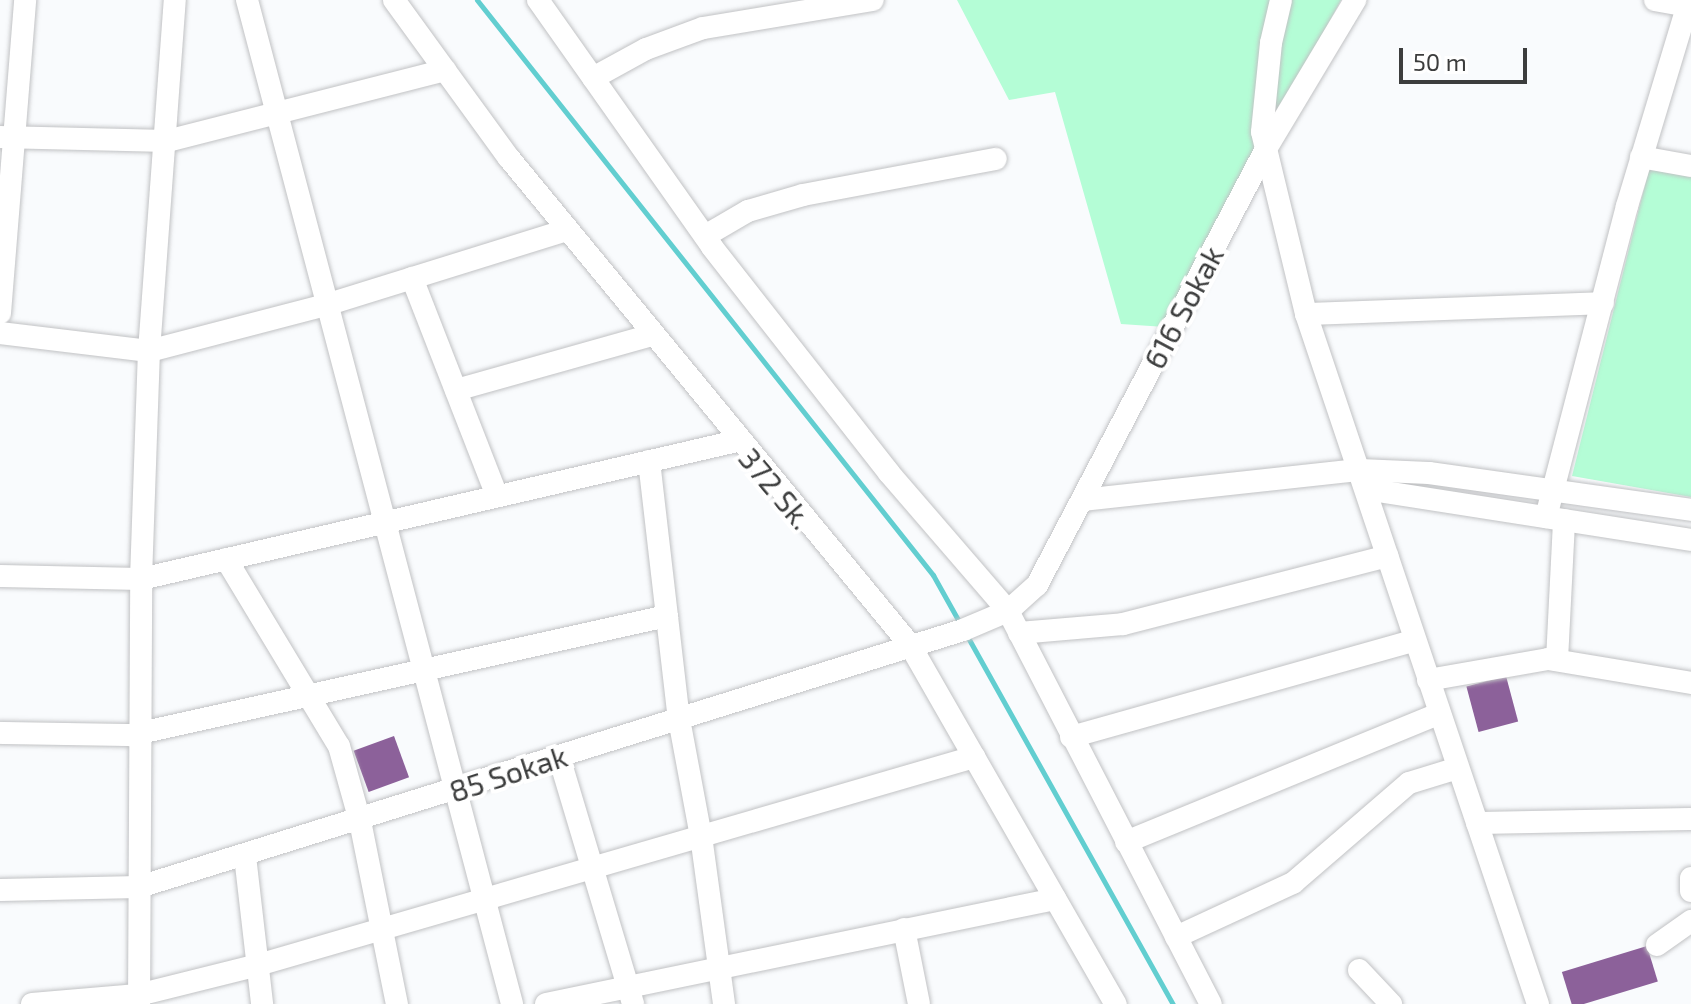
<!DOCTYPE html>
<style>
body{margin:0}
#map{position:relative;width:1691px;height:1004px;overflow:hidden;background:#f9fbfd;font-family:"Exo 2",sans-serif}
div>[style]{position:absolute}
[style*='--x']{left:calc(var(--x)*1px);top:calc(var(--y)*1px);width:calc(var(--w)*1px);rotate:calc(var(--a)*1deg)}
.green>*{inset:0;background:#b4fdd6}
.stream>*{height:5px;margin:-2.5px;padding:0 2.5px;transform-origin:2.5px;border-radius:2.5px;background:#62ced0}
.building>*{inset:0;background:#8c619a;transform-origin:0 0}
.roads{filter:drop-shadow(0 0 2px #c1c2c4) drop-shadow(0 0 2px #c1c2c4)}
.minor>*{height:22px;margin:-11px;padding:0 11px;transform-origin:11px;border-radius:11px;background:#fff}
span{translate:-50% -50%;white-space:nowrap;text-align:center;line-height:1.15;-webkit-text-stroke:8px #fff;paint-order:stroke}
.street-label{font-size:30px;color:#3c3d3d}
.scale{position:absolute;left:1399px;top:48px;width:128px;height:36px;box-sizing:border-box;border:4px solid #3c3d3d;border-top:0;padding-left:10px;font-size:24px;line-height:28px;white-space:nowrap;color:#3c3d3d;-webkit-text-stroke:6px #fff;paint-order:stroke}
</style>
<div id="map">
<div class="green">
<div style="clip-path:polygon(957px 0,1341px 0,1165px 327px,1121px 324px,1055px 92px,1009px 100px)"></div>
<div style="clip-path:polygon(1649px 169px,1691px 177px,1691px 497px,1572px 476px)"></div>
</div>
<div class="stream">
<div style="--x:477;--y:0;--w:734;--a:51.58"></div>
<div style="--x:933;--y:575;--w:57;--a:60.8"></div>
<div style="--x:966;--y:634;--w:424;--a:60.8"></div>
</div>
<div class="building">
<div style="left:1506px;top:676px;width:47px;height:41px;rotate:75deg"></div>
<div style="left:394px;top:736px;width:44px;height:43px;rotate:70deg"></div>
<div style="left:1647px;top:946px;width:37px;height:89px;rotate:73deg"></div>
</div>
<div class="roads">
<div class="minor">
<div style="--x:247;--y:0;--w:1038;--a:75.21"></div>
<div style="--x:394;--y:0;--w:195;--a:54"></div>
<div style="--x:509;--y:158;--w:631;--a:50.53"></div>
<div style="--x:910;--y:645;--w:414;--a:60.2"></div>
<div style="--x:538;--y:0;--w:302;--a:54.8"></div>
<div style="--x:712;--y:247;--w:287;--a:51.9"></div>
<div style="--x:889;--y:473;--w:182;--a:49.2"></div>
<div style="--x:1008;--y:611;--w:442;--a:62.7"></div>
<div style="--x:1281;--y:0;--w:44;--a:103.1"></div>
<div style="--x:1271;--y:43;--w:89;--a:95.8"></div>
<div style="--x:1262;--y:132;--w:187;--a:76.4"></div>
<div style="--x:1306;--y:314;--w:728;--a:71.42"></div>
<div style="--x:1655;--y:0;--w:34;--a:10"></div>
<div style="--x:593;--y:78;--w:60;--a:-28.7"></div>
<div style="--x:646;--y:49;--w:61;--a:-20.2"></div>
<div style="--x:703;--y:28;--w:172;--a:-9.4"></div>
<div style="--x:0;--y:137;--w:167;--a:1.4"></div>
<div style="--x:167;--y:141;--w:287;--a:-14.3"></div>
<div style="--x:1641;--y:157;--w:51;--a:10.2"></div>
<div style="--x:705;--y:236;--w:50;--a:-30.2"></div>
<div style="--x:748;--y:211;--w:57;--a:-16.2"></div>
<div style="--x:803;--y:195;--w:196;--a:-10.6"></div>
<div style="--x:412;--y:278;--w:234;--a:68.7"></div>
<div style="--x:0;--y:313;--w:314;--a:-85.4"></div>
<div style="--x:1306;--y:314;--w:297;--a:-2.1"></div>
<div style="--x:0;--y:333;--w:150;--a:6.9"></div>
<div style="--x:149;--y:351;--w:186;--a:-14.6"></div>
<div style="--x:329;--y:304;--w:249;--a:-17.3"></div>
<div style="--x:456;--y:390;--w:204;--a:-15.7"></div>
<div style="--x:649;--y:461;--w:260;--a:83.4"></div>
<div style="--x:679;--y:719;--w:119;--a:79.4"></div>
<div style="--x:701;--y:836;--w:170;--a:82.2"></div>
<div style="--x:1366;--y:489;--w:329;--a:8.9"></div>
<div style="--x:1082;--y:500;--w:280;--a:-6.2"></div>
<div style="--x:1360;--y:470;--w:69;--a:2.5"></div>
<div style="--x:1429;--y:473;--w:265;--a:8"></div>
<div style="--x:1546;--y:517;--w:321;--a:-75.4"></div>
<div style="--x:1627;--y:206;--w:215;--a:-73.2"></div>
<div style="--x:226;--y:559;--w:218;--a:58.9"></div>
<div style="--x:339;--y:746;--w:78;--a:74.4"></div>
<div style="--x:360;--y:821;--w:187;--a:78.6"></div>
<div style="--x:0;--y:576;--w:141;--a:1.2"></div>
<div style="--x:141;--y:579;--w:612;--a:-13.04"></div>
<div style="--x:1019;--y:633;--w:104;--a:-4.9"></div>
<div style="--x:1123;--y:624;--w:273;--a:-14.4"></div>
<div style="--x:1557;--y:660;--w:140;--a:-87.1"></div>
<div style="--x:1428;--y:680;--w:122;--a:-9.9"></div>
<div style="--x:1548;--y:659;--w:145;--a:9.5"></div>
<div style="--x:0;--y:733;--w:131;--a:0.9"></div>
<div style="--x:131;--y:735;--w:549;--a:-12.52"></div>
<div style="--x:1071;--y:737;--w:357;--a:-15.7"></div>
<div style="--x:559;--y:757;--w:258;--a:73.3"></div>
<div style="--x:1477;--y:823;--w:214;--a:-1.1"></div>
<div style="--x:1126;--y:842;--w:339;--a:-22.3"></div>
<div style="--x:245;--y:856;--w:149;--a:83.4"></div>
<div style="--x:1691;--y:878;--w:13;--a:90"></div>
<div style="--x:0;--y:890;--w:139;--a:-1.2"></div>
<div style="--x:139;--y:887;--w:863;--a:-17.32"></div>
<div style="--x:963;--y:630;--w:49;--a:-22.9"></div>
<div style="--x:1008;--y:611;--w:39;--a:-42"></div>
<div style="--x:1037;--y:585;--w:492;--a:-62.3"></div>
<div style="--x:1266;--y:149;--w:174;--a:-59.1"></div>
<div style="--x:904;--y:929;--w:76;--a:78.7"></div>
<div style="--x:1176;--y:937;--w:129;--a:-24.8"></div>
<div style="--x:1293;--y:883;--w:153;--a:-40.8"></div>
<div style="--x:1409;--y:783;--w:51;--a:-17"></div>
<div style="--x:1657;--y:945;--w:42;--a:-35.2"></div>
<div style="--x:1359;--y:970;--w:47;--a:46.7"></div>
<div style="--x:32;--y:1004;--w:106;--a:-4.9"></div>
<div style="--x:138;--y:995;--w:124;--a:-14"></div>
<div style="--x:258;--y:965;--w:746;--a:-16.2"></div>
<div style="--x:139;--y:1004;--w:425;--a:-89.7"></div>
<div style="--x:141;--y:579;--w:228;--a:-88"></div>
<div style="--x:149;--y:351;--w:352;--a:-85.8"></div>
<div style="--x:546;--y:1004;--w:520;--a:-11.66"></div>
</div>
</div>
<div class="street-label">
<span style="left:1183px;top:307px;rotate:-62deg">616 Sokak</span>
<span style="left:776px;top:488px;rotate:50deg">372 Sk.</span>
<span style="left:508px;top:773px;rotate:-18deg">85 Sokak</span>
</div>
<div class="scale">50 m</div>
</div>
